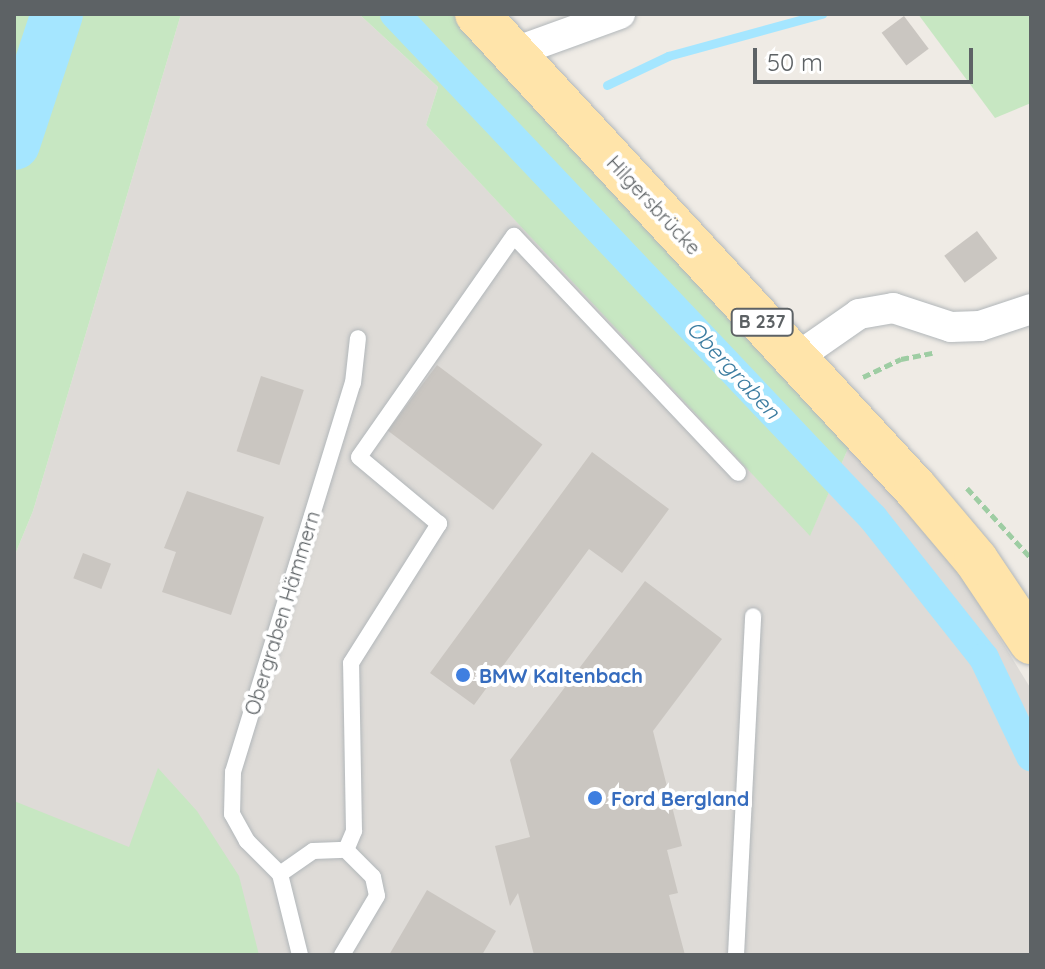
<!DOCTYPE html>
<meta charset="utf-8">
<style>
body{margin:0}
#map{position:relative;width:1045px;height:969px;overflow:hidden;background:#efebe5;font-family:Quicksand,sans-serif}
div>[style]{position:absolute}
[style*='--x']{left:calc(var(--x)*1px);top:calc(var(--y)*1px);width:calc(var(--w)*1px);rotate:calc(var(--a)*1deg)}
.industrial>*{inset:0;background:#dedbd7}
.green>*{inset:0;background:#c7e7c2}
.stream>*{height:9px;margin:-4.5px;padding:0 4.5px;transform-origin:4.5px;border-radius:4.5px;background:#a5e6ff}
.canal>*{height:30px;margin:-15px;padding:0 15px;transform-origin:15px;border-radius:15px;background:#a5e6ff}
.river>*{height:52px;margin:-26px;padding:0 26px;transform-origin:26px;border-radius:26px;background:#a5e6ff}
.building>*{inset:0;background:#cac6c1;transform-origin:0 0}
.path>*{height:5px;margin-top:-2.5px;transform-origin:0;background:repeating-linear-gradient(90deg,#9ecda3 0 8px,transparent 0 12px)}
.roads{filter:drop-shadow(0 0 2px #b2b7ba) drop-shadow(0 0 2px #b2b7ba)}
.lane>*{height:16px;margin:-8px;padding:0 8px;transform-origin:8px;border-radius:8px;background:#fff}
.street>*{height:30px;margin:-15px;padding:0 15px;transform-origin:15px;border-radius:15px;background:#fff}
.primary>*{height:44px;margin:-22px;padding:0 22px;transform-origin:22px;border-radius:22px;background:#ffe4aa}
.dots>*{width:22px;height:22px;translate:-50% -50%;box-sizing:border-box;border:4px solid #fff;border-radius:50%}
span{translate:-50% -50%;white-space:nowrap;text-align:center;line-height:1.15;-webkit-text-stroke:8px #fff;paint-order:stroke}
.shield-label span{padding:2px 6px;background:#fff;border:2px solid;border-radius:6px;-webkit-text-stroke-width:0}
.shield-label{font-size:18px;color:#5d6265;font-weight:700}
.street-label{font-size:20px;color:#5d6265}
.shop-label{font-size:20px;color:#366cbe;font-weight:700}
.left{translate:0 -50%;text-align:left}
.water-label{font-size:22px;color:#3b7ca0;font-style:italic}
.frame{position:absolute;inset:0;border:16px solid #5d6265;pointer-events:none}
.scale{position:absolute;left:753px;top:48px;width:220px;height:36px;box-sizing:border-box;border:4px solid #5d6265;border-top:0;padding-left:10px;font-size:24px;line-height:28px;white-space:nowrap;color:#5d6265;-webkit-text-stroke:6px #fff;paint-order:stroke}
</style>
<div id="map">
<div class="industrial">
<div style="clip-path:polygon(181px 14px,359px 14px,438px 87px,426px 125px,810px 535px,850px 444px,956px 567px,1031px 689px,1031px 955px,14px 955px,14px 557px,33px 511px)"></div>
</div>
<div class="green">
<div style="clip-path:polygon(14px 14px,181px 14px,33px 511px,14px 557px)"></div>
<div style="clip-path:polygon(359px 14px,453px 14px,850px 444px,810px 536px,426px 125px,438px 87px)"></div>
<div style="clip-path:polygon(918px 14px,1031px 14px,1031px 103px,995px 118px)"></div>
<div style="clip-path:polygon(158px 768px,197px 811px,239px 876px,259px 955px,14px 955px,14px 801px,129px 847px)"></div>
</div>
<div class="stream">
<div style="--x:607;--y:85;--w:68;--a:-25.4"></div>
<div style="--x:668;--y:56;--w:160;--a:-15.3"></div>
</div>
<div class="canal">
<div style="--x:395;--y:14;--w:695;--a:46.52"></div>
<div style="--x:873;--y:518;--w:179;--a:51.6"></div>
<div style="--x:984;--y:658;--w:109;--a:64.4"></div>
</div>
<div class="river">
<div style="--x:14;--y:144;--w:137;--a:-71.7"></div>
</div>
<div class="building">
<div style="left:904px;top:16px;width:41px;height:28px;rotate:53deg"></div>
<div style="left:977px;top:231px;width:34px;height:41px;rotate:53deg"></div>
<div style="left:437px;top:365px;width:132px;height:82px;rotate:37deg"></div>
<div style="left:261px;top:376px;width:45px;height:79px;rotate:18deg"></div>
<div style="clip-path:polygon(592px 452px,669px 509px,622px 573px,589px 549px,474px 705px,430px 673px)"></div>
<div style="clip-path:polygon(187px 491px,264px 517px,231px 615px,162px 592px,176px 552px,164px 548px)"></div>
<div style="left:83px;top:553px;width:30px;height:27px;rotate:21deg"></div>
<div style="clip-path:polygon(645px 581px,722px 639px,653px 731px,682px 846px,667px 850px,678px 893px,669px 895px,685px 955px,534px 955px,518px 893px,510px 906px,495px 846px,530px 837px,510px 760px)"></div>
<div style="clip-path:polygon(427px 890px,496px 931px,482px 955px,389px 955px)"></div>
</div>
<div class="path">
<div style="--x:863;--y:377;--w:42;--a:-25.3"></div>
<div style="--x:901;--y:359;--w:32;--a:-11"></div>
<div style="--x:967;--y:488;--w:95;--a:47.6"></div>
</div>
<div class="roads">
<div class="lane">
<div style="--x:346;--y:850;--w:21;--a:-67"></div>
<div style="--x:354;--y:831;--w:168;--a:-91"></div>
<div style="--x:351;--y:663;--w:165;--a:-57.7"></div>
<div style="--x:439;--y:524;--w:104;--a:-140.1"></div>
<div style="--x:359;--y:457;--w:270;--a:-55"></div>
<div style="--x:514;--y:236;--w:326;--a:46.6"></div>
<div style="--x:280;--y:874;--w:47;--a:-135"></div>
<div style="--x:247;--y:841;--w:31;--a:-119"></div>
<div style="--x:232;--y:814;--w:42;--a:-88.6"></div>
<div style="--x:233;--y:772;--w:407;--a:-72.9"></div>
<div style="--x:353;--y:383;--w:45;--a:-83.7"></div>
<div style="--x:300;--y:955;--w:83;--a:-103.9"></div>
<div style="--x:280;--y:874;--w:40;--a:-34.9"></div>
<div style="--x:313;--y:851;--w:33;--a:-2"></div>
<div style="--x:346;--y:850;--w:38;--a:45"></div>
<div style="--x:373;--y:877;--w:19;--a:78"></div>
<div style="--x:377;--y:896;--w:69;--a:120.7"></div>
<div style="--x:736;--y:955;--w:339;--a:-87.1"></div>
</div>
<div class="street">
<div style="--x:512;--y:53;--w:115;--a:-19.9"></div>
<div style="--x:796;--y:358;--w:77;--a:-34.9"></div>
<div style="--x:859;--y:314;--w:35;--a:-10"></div>
<div style="--x:893;--y:308;--w:61;--a:18.1"></div>
<div style="--x:951;--y:327;--w:29;--a:-2"></div>
<div style="--x:980;--y:326;--w:54;--a:-18.4"></div>
</div>
<div class="primary">
<div style="--x:477;--y:14;--w:647;--a:47.26"></div>
<div style="--x:916;--y:489;--w:93;--a:49.8"></div>
<div style="--x:976;--y:560;--w:99;--a:56.1"></div>
</div>
</div>
<div class="dots">
<div style="left:463px;top:675px;background:#3f7fe0"></div>
<div style="left:595px;top:798px;background:#3f7fe0"></div>
</div>
<div class="shield-label">
<span style="left:762px;top:322px">B 237</span>
</div>
<div class="street-label">
<span style="left:654px;top:205px;rotate:47deg">Hilgersbrücke</span>
<span style="left:282px;top:613px;rotate:-73deg">Obergraben Hämmern</span>
</div>
<div class="shop-label">
<span class="left" style="left:479px;top:675px">BMW Kaltenbach</span>
<span class="left" style="left:611px;top:798px">Ford Bergland</span>
</div>
<div class="water-label">
<span style="left:733px;top:370px;rotate:47deg">Obergraben</span>
</div>
<div class="frame"></div>
<div class="scale">50 m</div>
</div>
